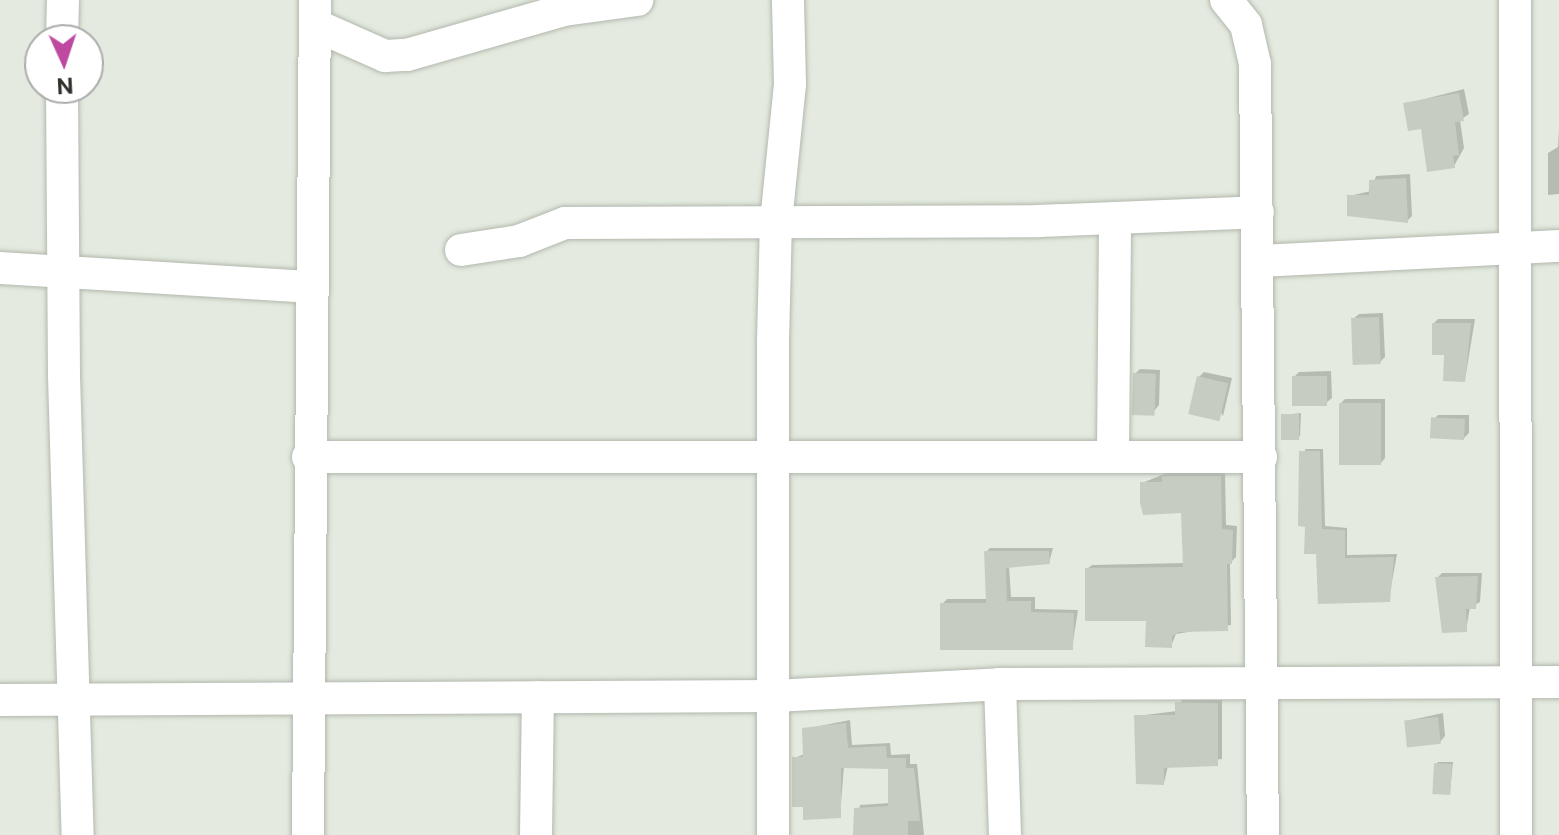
<!DOCTYPE html>
<style>
body{margin:0}
#map{position:relative;width:1559px;height:835px;overflow:hidden;background:#e4eadf;font-family:"Public Sans",sans-serif}
div>[style]{position:absolute}
[style*='--x']{left:calc(var(--x)*1px);top:calc(var(--y)*1px);width:calc(var(--w)*1px);rotate:calc(var(--a)*1deg)}
.shadow>*{inset:0;background:#0003}
.building>*{inset:0;background:#c6ccc1;transform-origin:0 0}
.roads{filter:drop-shadow(0 0 2px #b2b8ad) drop-shadow(0 0 2px #b2b8ad)}
.minor>*{height:32px;margin:-16px;padding:0 16px;transform-origin:16px;border-radius:16px;background:#fff}
span{translate:-50% -50%;white-space:nowrap;text-align:center;line-height:1.15;-webkit-text-stroke:6px #fff;paint-order:stroke}
.north{position:absolute;left:24px;top:24px;width:80px;height:80px;box-sizing:border-box;background:#fff;border:2px solid #abacab;border-radius:50%;rotate:177deg;font-size:22px;font-weight:700;line-height:32px;text-align:center;color:#2e302c}
.north::after{content:'';display:block;margin:auto;width:28px;height:36px;background:#bf49a1;clip-path:polygon(50% 0,100% 100%,50% 72%,0 100%)}
</style>
<div id="map">
<div class="shadow">
<div style="clip-path:polygon(1464px 89px,1469px 114px,1460px 120px,1464px 148px,1454px 166px,1405px 104px)"></div>
<div style="clip-path:polygon(1559px 130px,1559px 194px,1548px 195px,1548px 153px,1558px 147px)"></div>
<div style="clip-path:polygon(1410px 174px,1412px 216px,1407px 221px,1349px 196px,1371px 191px,1376px 176px)"></div>
<div style="clip-path:polygon(1383px 313px,1385px 357px,1380px 362px,1353px 319px,1359px 314px)"></div>
<div style="clip-path:polygon(1438px 319px,1475px 319px,1465px 380px,1446px 353px,1434px 323px)"></div>
<div style="clip-path:polygon(1140px 369px,1160px 370px,1159px 405px,1154px 411px,1135px 374px)"></div>
<div style="clip-path:polygon(1331px 371px,1332px 398px,1326px 403px,1294px 377px,1299px 372px)"></div>
<div style="clip-path:polygon(1204px 372px,1232px 378px,1223px 416px,1199px 377px)"></div>
<div style="clip-path:polygon(1345px 399px,1385px 399px,1385px 458px,1381px 463px,1341px 403px)"></div>
<div style="clip-path:polygon(1301px 413px,1300px 436px,1298px 438px,1283px 415px)"></div>
<div style="clip-path:polygon(1438px 415px,1469px 415px,1469px 433px,1464px 438px,1433px 420px)"></div>
<div style="clip-path:polygon(1305px 449px,1323px 449px,1325px 526px,1347px 528px,1347px 555px,1397px 554px,1389px 598px,1318px 553px)"></div>
<div style="clip-path:polygon(1169px 472px,1225px 472px,1226px 525px,1237px 526px,1236px 557px,1230px 563px,1231px 625px,1176px 634px,1171px 646px,1148px 619px,1087px 569px,1092px 565px,1185px 563px,1183px 511px,1142px 483px)"></div>
<div style="clip-path:polygon(990px 548px,1053px 548px,1049px 563px,1009px 566px,1011px 597px,1035px 597px,1035px 609px,1078px 610px,1072px 648px,942px 604px,947px 599px,988px 599px,986px 552px)"></div>
<div style="clip-path:polygon(1442px 573px,1482px 573px,1480px 602px,1470px 607px,1466px 630px,1437px 578px)"></div>
<div style="clip-path:polygon(1182px 699px,1222px 700px,1222px 759px,1168px 766px,1164px 783px,1136px 716px,1177px 711px)"></div>
<div style="clip-path:polygon(1443px 713px,1445px 736px,1440px 742px,1406px 721px)"></div>
<div style="clip-path:polygon(850px 720px,852px 745px,890px 743px,891px 755px,910px 754px,910px 764px,917px 764px,924px 835px,855px 835px,860px 805px,890px 803px,889px 767px,844px 766px,840px 816px,805px 805px,794px 758px,805px 754px,804px 729px)"></div>
<div style="clip-path:polygon(1438px 762px,1453px 762px,1450px 792px,1436px 764px)"></div>
</div>
<div class="building">
<div style="clip-path:polygon(1459px 93px,1464px 121px,1455px 122px,1459px 155px,1453px 156px,1455px 168px,1427px 172px,1421px 129px,1408px 131px,1403px 103px)"></div>
<div style="clip-path:polygon(1406px 178px,1408px 223px,1347px 216px,1347px 195px,1369px 195px,1369px 180px)"></div>
<div style="left:1379px;top:317px;width:47px;height:28px;rotate:88deg"></div>
<div style="clip-path:polygon(1432px 323px,1471px 323px,1465px 382px,1443px 381px,1444px 355px,1432px 355px)"></div>
<div style="left:1133px;top:373px;width:23px;height:42px;rotate:2deg"></div>
<div style="left:1197px;top:376px;width:32px;height:39px;rotate:13deg"></div>
<div style="left:1292px;top:376px;width:35px;height:30px"></div>
<div style="left:1339px;top:403px;width:42px;height:62px"></div>
<div style="left:1281px;top:414px;width:18px;height:26px"></div>
<div style="left:1465px;top:419px;width:21px;height:34px;rotate:93deg"></div>
<div style="clip-path:polygon(1299px 451px,1320px 451px,1322px 529px,1345px 530px,1345px 558px,1394px 557px,1390px 602px,1318px 604px,1316px 554px,1304px 554px,1305px 527px,1298px 526px)"></div>
<div style="clip-path:polygon(1162px 476px,1221px 476px,1222px 529px,1233px 530px,1232px 564px,1227px 564px,1228px 631px,1179px 632px,1172px 636px,1172px 648px,1145px 647px,1146px 621px,1085px 621px,1085px 568px,1183px 567px,1181px 513px,1143px 515px,1140px 503px,1140px 482px,1162px 482px)"></div>
<div style="clip-path:polygon(984px 551px,1049px 551px,1050px 564px,1006px 568px,1007px 601px,1031px 601px,1031px 612px,1074px 613px,1073px 650px,940px 650px,940px 603px,986px 603px)"></div>
<div style="clip-path:polygon(1478px 576px,1476px 609px,1466px 609px,1467px 632px,1442px 633px,1435px 577px)"></div>
<div style="clip-path:polygon(1175px 702px,1218px 703px,1218px 766px,1164px 768px,1164px 785px,1136px 784px,1134px 715px,1175px 715px)"></div>
<div style="left:1438px;top:717px;width:27px;height:34px;rotate:84deg"></div>
<div style="clip-path:polygon(846px 723px,848px 748px,886px 746px,887px 758px,906px 758px,906px 768px,914px 768px,920px 821px,908px 821px,908px 835px,853px 835px,854px 808px,888px 806px,888px 769px,841px 768px,841px 818px,803px 820px,803px 807px,792px 807px,792px 757px,803px 757px,802px 728px)"></div>
<div style="left:1434px;top:763px;width:18px;height:31px;rotate:3deg"></div>
</div>
<div class="roads">
<div class="minor">
<div style="--x:1226;--y:0;--w:32;--a:51"></div>
<div style="--x:1246;--y:25;--w:40;--a:77"></div>
<div style="--x:1255;--y:64;--w:771;--a:89.41"></div>
<div style="--x:1515;--y:0;--w:835;--a:89.93"></div>
<div style="--x:315;--y:25;--w:77;--a:23.9"></div>
<div style="--x:385;--y:56;--w:22;--a:-3"></div>
<div style="--x:407;--y:55;--w:163;--a:-16"></div>
<div style="--x:564;--y:10;--w:74;--a:-7.8"></div>
<div style="--x:62;--y:40;--w:40;--a:-88.6"></div>
<div style="--x:62;--y:88;--w:288;--a:89.6"></div>
<div style="--x:64;--y:376;--w:459;--a:88.3"></div>
<div style="--x:461;--y:250;--w:59;--a:-8.8"></div>
<div style="--x:519;--y:241;--w:49;--a:-21.4"></div>
<div style="--x:565;--y:223;--w:473;--a:-0.2"></div>
<div style="--x:1038;--y:221;--w:220;--a:-2.3"></div>
<div style="--x:1261;--y:261;--w:298;--a:-2.9"></div>
<div style="--x:0;--y:268;--w:310;--a:3.5"></div>
<div style="--x:1113;--y:455;--w:237;--a:-89.5"></div>
<div style="--x:308;--y:457;--w:953;--a:0"></div>
<div style="--x:1000;--y:684;--w:151;--a:88.1"></div>
<div style="--x:0;--y:700;--w:774;--a:-0.3"></div>
<div style="--x:774;--y:696;--w:226;--a:-3"></div>
<div style="--x:1000;--y:684;--w:559;--a:-0.2"></div>
<div style="--x:308;--y:835;--w:835;--a:-89.52"></div>
<div style="--x:536;--y:835;--w:138;--a:-89.2"></div>
<div style="--x:773;--y:835;--w:493;--a:-90"></div>
<div style="--x:773;--y:342;--w:120;--a:-88.6"></div>
<div style="--x:776;--y:222;--w:139;--a:-84.2"></div>
<div style="--x:790;--y:84;--w:84;--a:-91.4"></div>
</div>
</div>
<div class="north">N</div>
</div>
